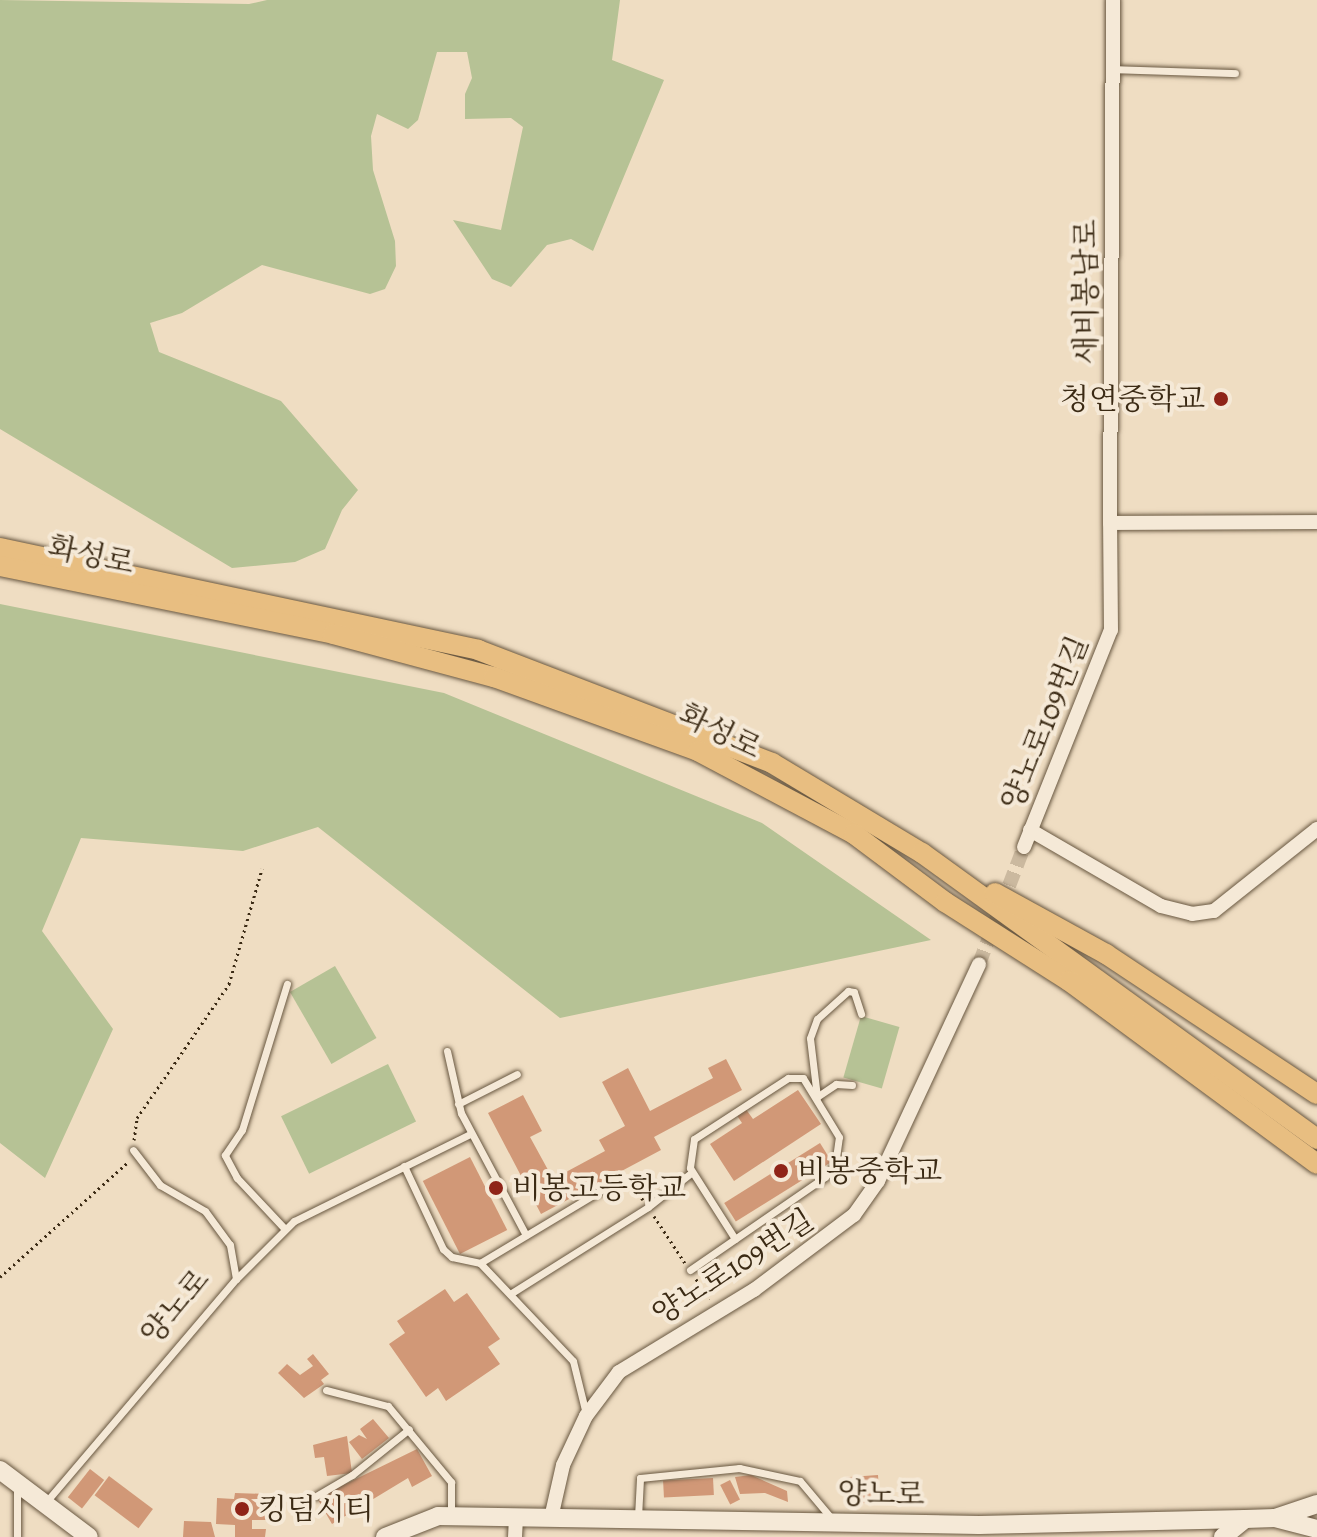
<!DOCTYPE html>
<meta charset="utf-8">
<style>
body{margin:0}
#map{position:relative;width:1317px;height:1537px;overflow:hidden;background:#efddc2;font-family:Alegreya,"Noto Serif KR",serif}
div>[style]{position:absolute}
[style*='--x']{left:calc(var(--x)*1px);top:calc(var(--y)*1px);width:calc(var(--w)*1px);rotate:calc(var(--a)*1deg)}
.green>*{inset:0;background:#b6c295;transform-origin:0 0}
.building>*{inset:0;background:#d19877;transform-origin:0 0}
.street-tunnel>*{height:14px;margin-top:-7px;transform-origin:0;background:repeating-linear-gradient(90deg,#cbb99f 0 14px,transparent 0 21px)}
.path>*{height:3px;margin-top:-1.5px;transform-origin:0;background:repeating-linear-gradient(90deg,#3b2a14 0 2px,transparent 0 6px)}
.roads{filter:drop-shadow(0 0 2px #685740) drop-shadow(0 0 2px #685740)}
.lane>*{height:7px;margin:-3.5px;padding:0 3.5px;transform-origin:3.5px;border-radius:3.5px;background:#f5e9d7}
.street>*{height:14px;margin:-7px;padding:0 7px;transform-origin:7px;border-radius:7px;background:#f5e9d7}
.secondary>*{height:18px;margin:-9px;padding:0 9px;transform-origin:9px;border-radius:9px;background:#f5e9d7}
.primary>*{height:20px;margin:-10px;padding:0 10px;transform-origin:10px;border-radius:10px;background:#e8be81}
.dots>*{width:22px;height:22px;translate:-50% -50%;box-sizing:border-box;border:4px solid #f5e9d7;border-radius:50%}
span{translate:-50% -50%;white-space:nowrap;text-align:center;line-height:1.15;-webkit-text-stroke:8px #f5e9d7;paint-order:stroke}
.street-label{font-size:30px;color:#3b2a14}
.poi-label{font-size:30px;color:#3b2a14}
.right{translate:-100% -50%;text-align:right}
.left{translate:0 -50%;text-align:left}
</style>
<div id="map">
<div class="green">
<div style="clip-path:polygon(0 0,249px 4px,267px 0,620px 0,612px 60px,664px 80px,593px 251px,571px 239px,547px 245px,511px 287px,492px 279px,453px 220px,501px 230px,523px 127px,511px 118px,465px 119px,465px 94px,472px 78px,467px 52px,437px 52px,418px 120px,408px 129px,377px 114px,371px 136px,373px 170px,395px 241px,396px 266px,385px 289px,370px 294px,262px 265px,182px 313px,150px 323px,159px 352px,281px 401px,358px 490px,342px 510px,325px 549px,295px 562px,232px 568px,0 429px)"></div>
<div style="clip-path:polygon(0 604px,444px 693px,762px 823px,931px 940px,560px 1018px,318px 827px,243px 851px,81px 838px,42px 931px,113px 1029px,45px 1178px,0 1143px)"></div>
<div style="left:335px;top:966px;width:83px;height:52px;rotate:60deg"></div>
<div style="left:861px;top:1016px;width:40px;height:64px;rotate:16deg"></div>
<div style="left:388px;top:1064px;width:64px;height:119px;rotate:64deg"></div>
</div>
<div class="building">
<div style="clip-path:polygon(726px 1059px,742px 1090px,654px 1137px,661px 1150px,541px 1214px,488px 1113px,523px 1095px,542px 1131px,530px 1137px,553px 1179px,605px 1151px,599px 1140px,625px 1126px,602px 1082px,628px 1068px,650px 1111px,713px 1078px,708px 1068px)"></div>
<div style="clip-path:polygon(798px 1090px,821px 1124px,734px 1181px,710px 1144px,742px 1123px,736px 1114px,745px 1108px,753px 1119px)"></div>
<div style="left:820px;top:1143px;width:22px;height:113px;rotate:58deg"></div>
<div style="left:470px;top:1157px;width:82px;height:53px;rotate:63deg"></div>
<div style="clip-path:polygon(445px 1289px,454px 1302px,467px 1293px,500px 1339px,488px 1347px,500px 1364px,446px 1401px,438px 1388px,426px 1397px,389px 1344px,405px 1333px,397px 1321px)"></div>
<div style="clip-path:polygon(313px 1354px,329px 1374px,321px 1380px,324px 1384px,304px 1398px,278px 1373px,287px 1364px,300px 1375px,313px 1366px,307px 1359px)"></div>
<div style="clip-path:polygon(373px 1419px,389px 1438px,362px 1459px,349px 1442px,359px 1435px,367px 1439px,360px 1429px)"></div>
<div style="clip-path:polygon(347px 1436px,352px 1473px,327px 1476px,324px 1457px,315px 1458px,313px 1445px)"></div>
<div style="clip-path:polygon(417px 1449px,432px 1476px,412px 1487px,408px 1478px,332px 1524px,317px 1498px)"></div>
<div style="left:90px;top:1469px;width:18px;height:36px;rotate:38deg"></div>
<div style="clip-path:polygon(751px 1475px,787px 1491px,788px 1502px,765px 1493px,740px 1494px,735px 1477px)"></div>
<div style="left:878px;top:1475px;width:27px;height:32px;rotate:86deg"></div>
<div style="left:109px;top:1476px;width:55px;height:24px;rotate:37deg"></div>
<div style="left:713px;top:1478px;width:17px;height:50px;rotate:87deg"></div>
<div style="left:730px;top:1480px;width:22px;height:11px;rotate:63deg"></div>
<div style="clip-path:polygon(235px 1493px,268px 1494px,267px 1520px,252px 1520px,252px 1529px,266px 1529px,265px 1537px,235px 1537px,235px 1525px,216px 1524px,217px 1498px,234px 1499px)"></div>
<div style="clip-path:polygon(184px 1521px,211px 1522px,215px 1537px,183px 1537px)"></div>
</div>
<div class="street-tunnel">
<div style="--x:979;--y:964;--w:125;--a:-69"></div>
</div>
<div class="path">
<div style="--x:134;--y:1140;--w:22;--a:-82"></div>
<div style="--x:137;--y:1118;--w:163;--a:-55.5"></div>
<div style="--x:229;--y:984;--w:120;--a:-74"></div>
<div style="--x:632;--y:1183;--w:20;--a:57"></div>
<div style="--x:654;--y:1216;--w:56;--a:56.6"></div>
<div style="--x:0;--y:1277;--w:172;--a:-41.9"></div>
<div style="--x:696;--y:1279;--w:24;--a:55"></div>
</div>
<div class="roads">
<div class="lane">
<div style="--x:1113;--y:69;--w:122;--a:1.9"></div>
<div style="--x:447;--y:1051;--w:64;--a:77.3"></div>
<div style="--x:461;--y:1113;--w:138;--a:62"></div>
<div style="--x:852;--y:1085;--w:16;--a:-176"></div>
<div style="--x:836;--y:1084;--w:23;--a:146"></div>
<div style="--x:817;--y:1097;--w:59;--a:-96.8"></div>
<div style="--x:810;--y:1038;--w:20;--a:-70"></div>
<div style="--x:817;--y:1019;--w:42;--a:-42.1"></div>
<div style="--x:848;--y:991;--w:6;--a:9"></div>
<div style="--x:854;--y:992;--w:23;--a:72"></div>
<div style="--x:458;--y:1104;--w:66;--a:-27"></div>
<div style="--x:404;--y:1166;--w:92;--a:64.8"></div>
<div style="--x:443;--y:1249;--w:12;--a:42"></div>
<div style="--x:452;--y:1257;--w:29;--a:12"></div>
<div style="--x:480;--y:1263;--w:135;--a:46.5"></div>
<div style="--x:573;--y:1361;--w:55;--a:76.2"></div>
<div style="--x:284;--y:1228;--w:69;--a:-133.2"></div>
<div style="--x:237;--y:1178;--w:26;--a:-118"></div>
<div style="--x:225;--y:1155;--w:30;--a:-56"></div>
<div style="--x:242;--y:1130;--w:153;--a:-72.9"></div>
<div style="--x:480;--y:1263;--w:152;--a:-31"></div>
<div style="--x:690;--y:1270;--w:164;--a:-34.6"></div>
<div style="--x:825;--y:1177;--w:16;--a:-50"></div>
<div style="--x:835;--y:1165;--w:28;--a:-82"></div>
<div style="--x:839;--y:1137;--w:69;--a:-121.4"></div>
<div style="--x:803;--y:1078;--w:15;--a:180"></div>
<div style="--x:788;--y:1078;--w:112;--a:147"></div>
<div style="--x:694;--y:1139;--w:29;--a:98"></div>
<div style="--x:690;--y:1168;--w:84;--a:57.6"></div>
<div style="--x:236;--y:1279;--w:82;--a:-45"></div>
<div style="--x:294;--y:1221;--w:196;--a:-26.3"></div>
<div style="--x:510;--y:1294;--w:163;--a:-32.2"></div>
<div style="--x:648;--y:1207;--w:56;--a:-38.5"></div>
<div style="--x:326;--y:1390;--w:64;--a:14.5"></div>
<div style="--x:388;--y:1406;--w:99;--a:50.3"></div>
<div style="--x:451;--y:1482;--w:34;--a:90"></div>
<div style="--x:316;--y:1496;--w:42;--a:-30.3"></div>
<div style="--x:352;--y:1475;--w:73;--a:-38.9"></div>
<div style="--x:46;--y:1502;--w:293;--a:-49.6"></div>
<div style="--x:236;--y:1279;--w:35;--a:-100"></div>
<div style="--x:230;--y:1245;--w:42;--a:-126.3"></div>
<div style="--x:205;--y:1211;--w:52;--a:-150"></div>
<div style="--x:160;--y:1185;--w:44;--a:-127.6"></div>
<div style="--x:638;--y:1517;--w:39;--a:-87"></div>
<div style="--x:640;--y:1478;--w:100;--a:-5.8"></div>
<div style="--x:739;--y:1468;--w:62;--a:12"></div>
<div style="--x:800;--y:1481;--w:50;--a:49.9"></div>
<div style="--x:17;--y:1537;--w:50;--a:-90"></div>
</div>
<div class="street">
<div style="--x:1113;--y:0;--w:523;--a:90.33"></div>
<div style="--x:1110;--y:523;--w:207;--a:-0.3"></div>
<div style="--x:1030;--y:830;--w:151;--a:30.1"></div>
<div style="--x:1161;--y:906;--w:32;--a:14"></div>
<div style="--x:1192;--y:914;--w:22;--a:-8"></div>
<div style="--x:1214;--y:911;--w:132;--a:-38.5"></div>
<div style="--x:1024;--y:847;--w:234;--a:-68.2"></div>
<div style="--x:1111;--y:630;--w:107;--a:-90.5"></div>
<div style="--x:551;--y:1518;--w:54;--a:-77.2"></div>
<div style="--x:563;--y:1465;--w:54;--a:-64.9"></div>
<div style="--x:586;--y:1416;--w:55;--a:-53.1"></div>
<div style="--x:619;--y:1372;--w:158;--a:-31.3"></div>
<div style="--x:754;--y:1290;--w:125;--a:-36.9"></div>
<div style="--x:854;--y:1215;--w:42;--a:-54.8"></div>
<div style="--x:878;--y:1181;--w:239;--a:-65"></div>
<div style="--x:515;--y:1537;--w:20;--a:-87"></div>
</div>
<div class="secondary">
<div style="--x:0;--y:1470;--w:111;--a:37"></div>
<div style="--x:1275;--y:1518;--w:43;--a:14.7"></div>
<div style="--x:385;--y:1537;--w:57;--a:-21.6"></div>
<div style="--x:438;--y:1516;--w:541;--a:0.95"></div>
<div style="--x:979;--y:1525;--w:266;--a:-1.3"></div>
<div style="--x:1223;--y:1537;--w:28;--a:-39"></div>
<div style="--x:1245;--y:1519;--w:30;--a:-2"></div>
<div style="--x:1275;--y:1518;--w:44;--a:-18.4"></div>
</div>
<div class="primary">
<div style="--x:0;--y:548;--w:489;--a:12"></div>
<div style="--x:478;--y:650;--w:315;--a:21"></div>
<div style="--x:772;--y:763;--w:175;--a:31"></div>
<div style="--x:922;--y:853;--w:488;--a:35.9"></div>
<div style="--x:0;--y:566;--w:340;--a:11.5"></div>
<div style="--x:333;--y:634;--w:167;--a:15"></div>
<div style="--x:494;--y:677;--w:217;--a:19.9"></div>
<div style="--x:698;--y:751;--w:177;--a:28"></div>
<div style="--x:854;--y:834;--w:114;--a:36.8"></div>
<div style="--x:945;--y:902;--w:147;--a:32.5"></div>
<div style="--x:1069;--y:981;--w:308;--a:36.4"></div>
<div style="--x:995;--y:893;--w:127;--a:28.8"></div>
<div style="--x:1106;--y:954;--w:253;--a:33.6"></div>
</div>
</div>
<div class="dots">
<div style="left:1221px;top:399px;background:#8f2418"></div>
<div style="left:781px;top:1171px;background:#8f2418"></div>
<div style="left:496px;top:1188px;background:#8f2418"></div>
<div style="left:242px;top:1509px;background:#8f2418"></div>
</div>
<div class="street-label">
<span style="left:1086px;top:292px;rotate:-90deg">새비봉남로</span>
<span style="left:91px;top:555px;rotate:12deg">화성로</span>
<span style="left:1045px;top:723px;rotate:-68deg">양노로109번길</span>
<span style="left:720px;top:731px;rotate:26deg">화성로</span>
<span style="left:733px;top:1267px;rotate:-33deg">양노로109번길</span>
<span style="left:175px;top:1307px;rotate:-50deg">양노로</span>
<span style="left:881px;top:1494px;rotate:1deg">양노로</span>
</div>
<div class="poi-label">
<span class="right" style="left:1205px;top:399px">청연중학교</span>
<span class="left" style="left:797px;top:1171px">비봉중학교</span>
<span class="left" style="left:512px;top:1188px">비봉고등학교</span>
<span class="left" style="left:258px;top:1509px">킹덤시티</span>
</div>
</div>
